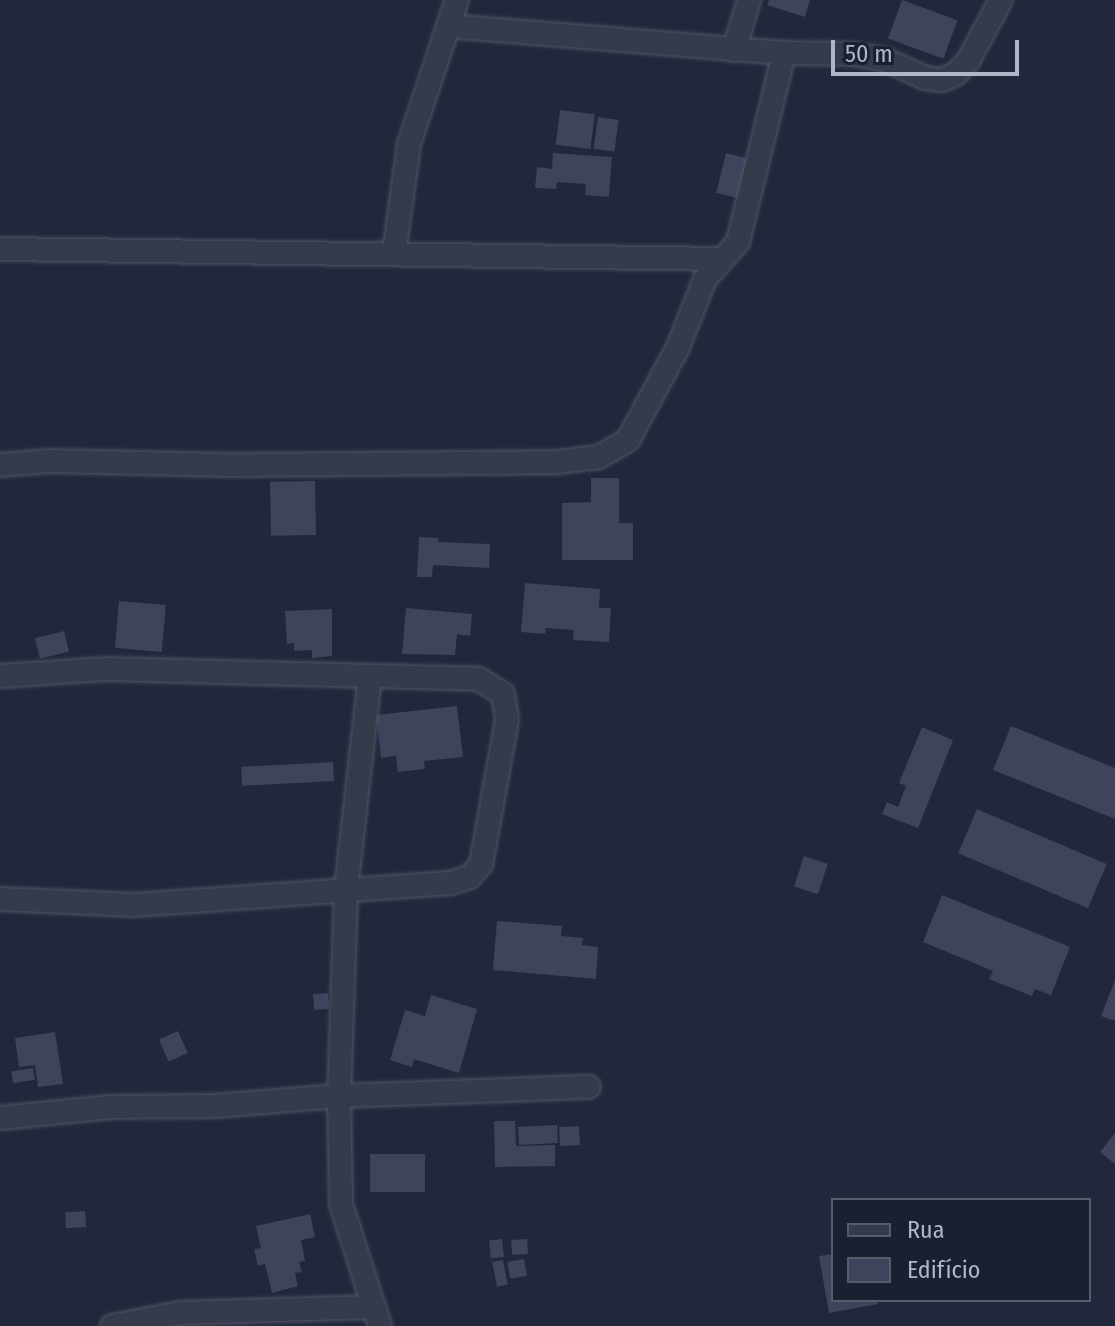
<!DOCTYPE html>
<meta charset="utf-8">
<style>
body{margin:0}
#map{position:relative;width:1115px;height:1326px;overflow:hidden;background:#21283b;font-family:"Fira Sans Condensed",sans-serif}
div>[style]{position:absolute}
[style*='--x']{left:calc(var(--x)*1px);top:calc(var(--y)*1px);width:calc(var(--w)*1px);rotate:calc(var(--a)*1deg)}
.building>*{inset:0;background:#3d445b;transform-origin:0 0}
.roads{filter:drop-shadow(0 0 2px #505566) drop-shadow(0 0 2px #505566)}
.street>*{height:22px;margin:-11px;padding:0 11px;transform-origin:11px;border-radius:11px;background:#353b4b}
span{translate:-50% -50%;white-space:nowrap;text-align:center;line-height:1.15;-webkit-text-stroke:7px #1a2030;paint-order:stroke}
.legend{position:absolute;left:831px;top:1198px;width:260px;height:104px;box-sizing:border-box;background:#1a2030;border:2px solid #565c6c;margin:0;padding:10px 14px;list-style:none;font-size:24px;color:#b0b5c7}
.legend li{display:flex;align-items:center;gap:16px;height:40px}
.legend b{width:40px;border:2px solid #565c6c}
.scale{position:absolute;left:831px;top:40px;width:188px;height:36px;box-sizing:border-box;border:4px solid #b0b5c7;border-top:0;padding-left:10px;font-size:24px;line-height:28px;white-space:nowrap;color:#b0b5c7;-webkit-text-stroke:6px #1a2030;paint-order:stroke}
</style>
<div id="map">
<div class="building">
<div style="clip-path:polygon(769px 0,810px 0,805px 17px,767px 5px)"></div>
<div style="left:902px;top:0;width:59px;height:41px;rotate:20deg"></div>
<div style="left:560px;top:110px;width:35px;height:35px;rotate:7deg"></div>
<div style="left:598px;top:117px;width:21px;height:32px;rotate:8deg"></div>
<div style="clip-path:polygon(553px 153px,612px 157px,609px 197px,585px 195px,586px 184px,557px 182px,556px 189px,535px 188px,537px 167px,552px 169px)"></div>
<div style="left:726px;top:153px;width:30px;height:41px;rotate:14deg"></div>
<div style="clip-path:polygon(591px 478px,619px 478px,619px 523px,633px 523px,633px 560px,562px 560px,562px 503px,591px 502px)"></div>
<div style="left:315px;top:481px;width:54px;height:45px;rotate:89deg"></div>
<div style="clip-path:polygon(419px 537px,438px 538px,438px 542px,490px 544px,489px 568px,433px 565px,432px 577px,417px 577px)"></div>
<div style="clip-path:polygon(525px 583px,600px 589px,599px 608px,611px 608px,609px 642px,573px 640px,574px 630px,546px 628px,545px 634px,521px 632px)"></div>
<div style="left:119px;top:601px;width:47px;height:47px;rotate:5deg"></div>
<div style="clip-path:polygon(406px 608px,472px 614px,470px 636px,457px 634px,455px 655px,402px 654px)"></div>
<div style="clip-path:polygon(332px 609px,332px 656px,312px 658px,312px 650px,294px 651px,294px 643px,287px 644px,285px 611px)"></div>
<div style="left:64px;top:631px;width:21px;height:30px;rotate:76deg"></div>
<div style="clip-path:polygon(457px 706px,463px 757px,424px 761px,425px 769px,398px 772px,396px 756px,381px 758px,376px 715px)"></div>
<div style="clip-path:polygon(1011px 726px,1115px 768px,1115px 819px,993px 770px)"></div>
<div style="clip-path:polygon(922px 727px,953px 740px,918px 828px,882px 814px,887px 802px,898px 807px,906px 786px,899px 783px)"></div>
<div style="left:333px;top:762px;width:19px;height:92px;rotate:87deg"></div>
<div style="left:977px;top:809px;width:141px;height:48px;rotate:23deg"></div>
<div style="left:804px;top:856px;width:25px;height:32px;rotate:18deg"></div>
<div style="clip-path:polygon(942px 895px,1070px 947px,1051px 995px,1035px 989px,1032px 996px,989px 979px,993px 971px,923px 942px)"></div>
<div style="clip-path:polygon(497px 921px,562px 926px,561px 936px,583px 938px,582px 945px,598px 947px,596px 979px,493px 970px)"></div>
<div style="clip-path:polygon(1115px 980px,1115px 1021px,1101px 1016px)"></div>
<div style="left:328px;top:993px;width:16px;height:15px;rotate:86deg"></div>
<div style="clip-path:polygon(431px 995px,477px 1009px,459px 1073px,414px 1059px,412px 1067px,390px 1060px,405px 1010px,425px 1016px)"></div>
<div style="left:178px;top:1031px;width:24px;height:21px;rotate:66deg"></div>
<div style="clip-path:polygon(55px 1032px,63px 1084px,38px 1087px,35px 1065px,19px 1067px,15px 1038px)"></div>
<div style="left:33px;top:1068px;width:12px;height:22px;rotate:81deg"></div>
<div style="clip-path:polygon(494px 1121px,515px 1121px,516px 1146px,555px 1145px,555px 1166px,495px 1167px)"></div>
<div style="left:557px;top:1125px;width:18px;height:39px;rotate:87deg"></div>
<div style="left:579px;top:1126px;width:19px;height:20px;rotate:87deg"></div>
<div style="clip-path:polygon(1115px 1133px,1115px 1164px,1100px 1152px)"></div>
<div style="left:370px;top:1154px;width:55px;height:38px"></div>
<div style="left:85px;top:1211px;width:16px;height:20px;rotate:86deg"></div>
<div style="clip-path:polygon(310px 1214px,315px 1237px,301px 1240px,305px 1261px,299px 1262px,302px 1272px,295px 1273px,298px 1286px,272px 1293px,265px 1264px,258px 1266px,254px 1249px,261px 1248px,256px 1226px)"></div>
<div style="left:502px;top:1239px;width:18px;height:13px;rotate:84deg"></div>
<div style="left:527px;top:1239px;width:15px;height:16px;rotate:86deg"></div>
<div style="clip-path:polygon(833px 1254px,833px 1300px,877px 1300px,878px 1304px,829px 1313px,819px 1256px)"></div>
<div style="left:524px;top:1259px;width:17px;height:17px;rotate:80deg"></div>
<div style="left:503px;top:1260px;width:25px;height:11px;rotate:79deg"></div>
</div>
<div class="roads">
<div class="street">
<div style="--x:448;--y:26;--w:337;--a:4.6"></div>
<div style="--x:784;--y:53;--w:69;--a:0.8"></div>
<div style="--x:853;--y:54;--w:34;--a:10"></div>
<div style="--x:886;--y:60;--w:43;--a:24.8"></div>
<div style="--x:925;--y:78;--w:17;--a:7"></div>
<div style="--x:942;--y:80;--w:15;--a:-23"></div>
<div style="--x:956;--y:74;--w:18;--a:-47"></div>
<div style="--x:968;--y:61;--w:69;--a:-61.6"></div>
<div style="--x:734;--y:50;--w:52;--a:-73.3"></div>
<div style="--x:0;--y:249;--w:721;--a:0.79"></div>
<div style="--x:394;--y:254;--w:111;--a:-82.2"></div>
<div style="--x:409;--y:144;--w:152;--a:-71.6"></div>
<div style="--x:0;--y:465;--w:50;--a:-4.6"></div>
<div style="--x:50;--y:461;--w:180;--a:1.3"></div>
<div style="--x:230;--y:465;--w:328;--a:-0.5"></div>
<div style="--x:558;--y:462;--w:41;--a:-7"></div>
<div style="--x:599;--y:457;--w:34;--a:-30"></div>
<div style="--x:628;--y:440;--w:106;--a:-61.7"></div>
<div style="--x:678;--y:347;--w:73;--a:-68.3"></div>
<div style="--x:705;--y:279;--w:50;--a:-48.3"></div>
<div style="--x:738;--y:242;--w:195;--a:-76.3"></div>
<div style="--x:0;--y:676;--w:107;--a:-3.7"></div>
<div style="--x:107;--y:669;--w:372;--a:1.5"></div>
<div style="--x:479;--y:679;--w:28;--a:32"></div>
<div style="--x:503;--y:694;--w:26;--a:81"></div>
<div style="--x:507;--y:720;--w:146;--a:100.2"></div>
<div style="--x:481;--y:864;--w:17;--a:130"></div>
<div style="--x:470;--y:877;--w:21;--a:163"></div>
<div style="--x:450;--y:883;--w:316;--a:176"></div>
<div style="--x:135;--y:905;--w:135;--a:-177.5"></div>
<div style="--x:370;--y:676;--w:215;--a:96.4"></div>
<div style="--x:346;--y:890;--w:206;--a:91.9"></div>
<div style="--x:339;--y:1096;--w:108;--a:88.9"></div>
<div style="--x:341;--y:1204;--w:128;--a:72.3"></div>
<div style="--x:0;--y:1118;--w:111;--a:-5.7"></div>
<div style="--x:110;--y:1107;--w:104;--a:-0.6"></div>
<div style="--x:214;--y:1106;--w:125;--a:-4.6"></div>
<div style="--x:339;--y:1096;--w:250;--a:-2.1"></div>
<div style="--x:112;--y:1326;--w:69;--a:-10.8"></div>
<div style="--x:180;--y:1313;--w:194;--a:-1.8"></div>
</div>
</div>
<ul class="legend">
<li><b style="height:10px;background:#353b4b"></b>Rua</li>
<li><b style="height:22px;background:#3d445b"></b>Edifício</li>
</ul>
<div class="scale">50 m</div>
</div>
